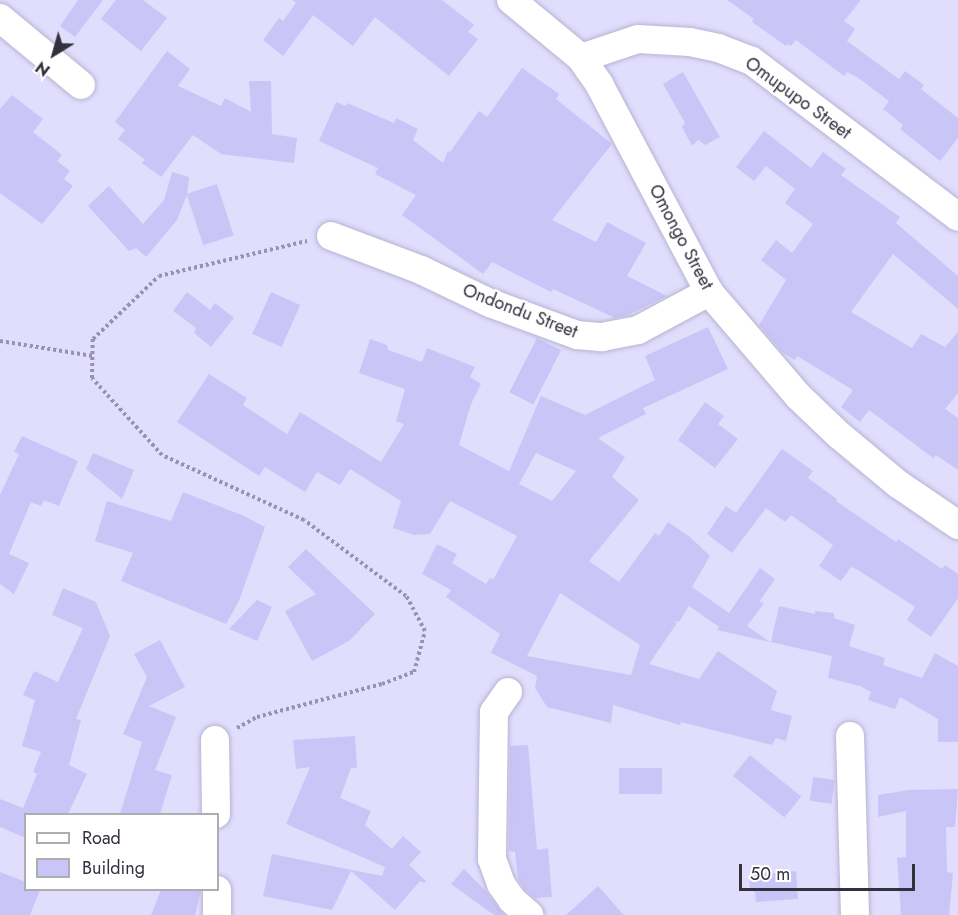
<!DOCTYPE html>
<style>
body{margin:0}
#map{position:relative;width:958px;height:915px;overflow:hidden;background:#e1ddfd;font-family:Jost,sans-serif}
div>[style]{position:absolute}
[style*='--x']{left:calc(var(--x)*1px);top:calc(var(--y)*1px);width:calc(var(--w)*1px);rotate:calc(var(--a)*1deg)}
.building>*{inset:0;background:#cac5f7;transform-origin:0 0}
.path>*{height:4px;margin-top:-2px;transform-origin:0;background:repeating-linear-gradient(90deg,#9693ab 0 3px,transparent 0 6px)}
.roads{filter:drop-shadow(0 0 2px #b7b3d3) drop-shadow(0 0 2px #b7b3d3)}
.minor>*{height:28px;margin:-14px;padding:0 14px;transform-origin:14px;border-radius:14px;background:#fff}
span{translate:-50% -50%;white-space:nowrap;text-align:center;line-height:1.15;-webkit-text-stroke:4.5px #fff;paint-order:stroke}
.street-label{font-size:18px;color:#33313e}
.legend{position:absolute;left:24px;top:813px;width:195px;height:78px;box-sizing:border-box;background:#fff;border:2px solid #adadb2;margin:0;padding:8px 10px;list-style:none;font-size:18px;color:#33313e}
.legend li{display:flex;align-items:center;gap:12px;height:30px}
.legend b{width:30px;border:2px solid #adadb2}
.north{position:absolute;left:24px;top:24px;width:60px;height:60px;-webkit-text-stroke:4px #fff;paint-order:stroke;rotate:217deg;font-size:16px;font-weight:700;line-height:24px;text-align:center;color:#33313e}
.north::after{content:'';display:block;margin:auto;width:21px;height:27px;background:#33313e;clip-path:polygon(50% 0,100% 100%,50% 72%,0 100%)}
.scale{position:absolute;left:739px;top:864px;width:176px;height:27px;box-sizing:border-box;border:3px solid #33313e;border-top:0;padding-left:8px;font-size:18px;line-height:21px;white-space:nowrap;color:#33313e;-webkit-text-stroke:4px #fff;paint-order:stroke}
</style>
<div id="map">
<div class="building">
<div style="clip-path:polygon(78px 0,103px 0,75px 37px,60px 26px)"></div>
<div style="clip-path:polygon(116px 0,143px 0,167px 18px,141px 51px,101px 19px)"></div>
<div style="clip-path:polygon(292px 0,442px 0,474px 25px,468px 32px,478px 39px,449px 76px,375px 17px,353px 46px,313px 15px,283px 56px,263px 40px,279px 18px,283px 21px,296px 3px)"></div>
<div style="clip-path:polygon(727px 0,861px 0,844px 21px,855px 29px,847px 41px,899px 79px,905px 71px,924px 85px,921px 89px,958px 118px,958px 138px,940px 161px,900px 129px,903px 125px,883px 109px,889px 101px,857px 77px,847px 72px,844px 76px,796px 40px,791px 46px,788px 44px,786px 46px,752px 22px,754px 19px)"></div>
<div style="clip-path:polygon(167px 51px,190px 69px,178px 86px,221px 106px,225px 98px,251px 112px,249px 81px,271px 81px,272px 134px,297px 138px,294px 163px,221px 154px,193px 135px,161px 177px,142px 163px,145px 160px,118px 139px,125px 130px,115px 122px)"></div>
<div style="clip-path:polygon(522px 68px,559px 94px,556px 99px,612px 144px,552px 220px,596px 242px,607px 222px,646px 243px,627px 276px,667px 296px,628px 315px,615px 318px,553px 289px,551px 292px,492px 262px,483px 274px,402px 215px,416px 195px,375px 174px,378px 168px,319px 141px,336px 102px,346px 106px,347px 103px,394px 123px,396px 118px,418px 129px,413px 140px,443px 163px,448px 151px,450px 152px,479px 111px,487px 117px)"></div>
<div style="clip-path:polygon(683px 72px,720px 137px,705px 145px,698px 140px,692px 146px,682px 127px,685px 123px,663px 84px)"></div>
<div style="clip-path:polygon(12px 95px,43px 119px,33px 132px,62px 155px,57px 161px,70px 171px,64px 179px,73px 186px,42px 224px,0 193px,0 109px)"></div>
<div style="clip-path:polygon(764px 131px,811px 168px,823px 152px,846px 169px,841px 175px,900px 217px,896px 223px,958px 276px,958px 309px,893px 254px,851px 312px,912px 348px,921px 334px,945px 347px,958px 332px,958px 393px,945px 409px,958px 418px,958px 470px,936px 455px,933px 458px,869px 410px,860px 422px,841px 407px,853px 390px,797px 356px,795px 360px,782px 352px,759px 325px,786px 280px,761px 260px,776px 240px,792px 253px,813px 224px,785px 203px,795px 189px,766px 166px,754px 181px,736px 167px)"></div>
<div style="clip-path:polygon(172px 172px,189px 177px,187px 195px,177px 220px,146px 257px,136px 248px,129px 251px,88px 206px,109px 186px,143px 224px,164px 200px)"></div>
<div style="left:217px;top:184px;width:54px;height:32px;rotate:72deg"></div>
<div style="clip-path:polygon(187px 292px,210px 310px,215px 303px,234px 318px,211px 347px,194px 333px,196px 328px,173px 311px)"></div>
<div style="left:271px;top:292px;width:32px;height:46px;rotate:24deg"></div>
<div style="clip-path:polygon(evenodd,708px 327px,728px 369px,643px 408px,646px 414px,598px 438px,625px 457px,612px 477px,639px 500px,589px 561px,619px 582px,655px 533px,659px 536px,668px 522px,690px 537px,710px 556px,692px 587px,729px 613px,760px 568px,775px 579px,759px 602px,764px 603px,747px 626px,770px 642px,717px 630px,719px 627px,689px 606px,679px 622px,673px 621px,677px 623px,649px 664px,699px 679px,718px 651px,777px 691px,771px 710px,792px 716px,786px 741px,776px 738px,772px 745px,681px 722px,680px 725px,613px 705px,611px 723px,547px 707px,535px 688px,537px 676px,491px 653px,500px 634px,446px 597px,451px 590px,422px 574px,437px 544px,457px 554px,452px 563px,486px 584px,490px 578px,493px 580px,517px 536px,450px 501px,430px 534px,414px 535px,393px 528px,401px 501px,350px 469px,340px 485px,317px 472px,305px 492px,265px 467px,259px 476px,177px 422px,209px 374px,247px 398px,243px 405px,287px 434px,300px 412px,381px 462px,404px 424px,396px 421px,405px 389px,359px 373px,370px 339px,387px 345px,388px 350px,422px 362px,427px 348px,475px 367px,470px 377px,481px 384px,471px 404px,459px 445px,509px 471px,541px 396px,585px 415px,655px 380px,645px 356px,708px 327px,536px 453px,576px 471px,552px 501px,519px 484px,536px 453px,708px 327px,560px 593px,640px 645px,631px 675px,527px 656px,560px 593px)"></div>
<div style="left:537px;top:338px;width:27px;height:61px;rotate:27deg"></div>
<div style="clip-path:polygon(705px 402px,724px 416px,718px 424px,738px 439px,715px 468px,678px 440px)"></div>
<div style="clip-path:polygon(22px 436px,78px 461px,59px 506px,44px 500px,41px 506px,31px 502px,9px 554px,29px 563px,14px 594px,0 584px,0 495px,19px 454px,14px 452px)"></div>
<div style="clip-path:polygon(782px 449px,813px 471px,808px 478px,837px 499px,836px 501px,896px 542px,898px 539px,942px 569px,945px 565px,958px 574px,958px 598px,931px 637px,907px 620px,915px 607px,858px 570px,851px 567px,841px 581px,819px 566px,833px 545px,791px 515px,785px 522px,766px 508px,732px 553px,707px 534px,726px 506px,736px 513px)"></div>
<div style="clip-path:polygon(93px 453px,134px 470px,122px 499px,86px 469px)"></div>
<div style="clip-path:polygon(183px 492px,244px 516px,265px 527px,239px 601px,226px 624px,121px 581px,133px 553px,95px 541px,107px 501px,171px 521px)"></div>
<div style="clip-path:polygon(306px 549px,375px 614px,349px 641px,312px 661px,285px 611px,316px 594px,288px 567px)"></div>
<div style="clip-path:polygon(63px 588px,96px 602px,110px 636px,76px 719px,81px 720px,69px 765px,87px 774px,68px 814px,26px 814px,26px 838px,0 827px,0 799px,23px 808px,37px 774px,33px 772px,41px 752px,22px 746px,35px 700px,23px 695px,34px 671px,58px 682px,83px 628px,52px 615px)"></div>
<div style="clip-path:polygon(257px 600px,272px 607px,257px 641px,229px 629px)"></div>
<div style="clip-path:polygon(779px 606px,815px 614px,815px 611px,834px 613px,834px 618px,855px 625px,849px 646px,885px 658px,883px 665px,922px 678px,935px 653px,958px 666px,958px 742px,938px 742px,938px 719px,900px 697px,895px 709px,868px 700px,871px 692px,860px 686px,828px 678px,832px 656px,771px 642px)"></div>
<div style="clip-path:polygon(160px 640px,185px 687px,149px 706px,176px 717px,155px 770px,172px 775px,160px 814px,120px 814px,142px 742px,123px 734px,147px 677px,134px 654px)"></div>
<div style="clip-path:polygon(355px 736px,357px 768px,351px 768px,340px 798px,371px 811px,365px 825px,392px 849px,403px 836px,421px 852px,409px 865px,426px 881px,424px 883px,420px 881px,395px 910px,351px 871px,332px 910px,263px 896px,272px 854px,382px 876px,385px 867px,286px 824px,310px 767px,296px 769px,293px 740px)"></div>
<div style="clip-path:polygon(528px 745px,537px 850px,548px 848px,552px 897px,535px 898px,524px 889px,518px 879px,515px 852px,509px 851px,510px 746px)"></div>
<div style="left:750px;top:755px;width:66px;height:27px;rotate:39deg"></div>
<div style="left:619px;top:768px;width:43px;height:26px"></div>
<div style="left:813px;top:777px;width:22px;height:24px;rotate:8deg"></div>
<div style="clip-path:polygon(958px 789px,955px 827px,946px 827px,947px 872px,953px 873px,949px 915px,901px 915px,897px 858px,906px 857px,906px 811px,878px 817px,878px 795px,909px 790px)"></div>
<div style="clip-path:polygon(464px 869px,485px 890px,504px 915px,494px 915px,451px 884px)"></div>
<div style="clip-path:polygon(796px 871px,798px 899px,756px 902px,755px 892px,750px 890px,749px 875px)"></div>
<div style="clip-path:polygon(0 872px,26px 882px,26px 890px,40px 890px,30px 915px,0 915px)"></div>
<div style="clip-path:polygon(598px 886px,624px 915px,566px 915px)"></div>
<div style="clip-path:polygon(161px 890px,201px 890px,195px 915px,151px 915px)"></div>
</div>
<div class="path">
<div style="--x:0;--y:341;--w:94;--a:9.2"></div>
<div style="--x:237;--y:728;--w:23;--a:-29"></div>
<div style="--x:257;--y:717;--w:129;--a:-14.8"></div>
<div style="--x:382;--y:684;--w:34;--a:-21"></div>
<div style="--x:414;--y:672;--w:42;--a:-75"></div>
<div style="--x:425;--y:631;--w:40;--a:-118"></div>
<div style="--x:406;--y:596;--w:127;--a:-143.3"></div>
<div style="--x:304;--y:520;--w:156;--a:-155.4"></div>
<div style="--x:162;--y:455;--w:104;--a:-132.3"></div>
<div style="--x:92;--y:378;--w:39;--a:-89"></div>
<div style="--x:93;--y:339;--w:91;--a:-43.7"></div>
<div style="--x:159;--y:276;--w:152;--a:-13.3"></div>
</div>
<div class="roads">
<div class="minor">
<div style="--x:511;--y:0;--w:91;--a:39.6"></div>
<div style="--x:581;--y:58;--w:32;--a:55"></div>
<div style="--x:599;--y:84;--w:235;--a:62.1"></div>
<div style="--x:709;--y:292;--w:137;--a:49.4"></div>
<div style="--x:798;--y:396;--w:57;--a:43.6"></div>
<div style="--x:839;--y:435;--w:77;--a:39.7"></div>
<div style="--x:898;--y:484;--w:73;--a:34.3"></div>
<div style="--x:0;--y:18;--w:105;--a:39.6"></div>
<div style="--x:581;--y:58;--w:60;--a:-18.4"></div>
<div style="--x:638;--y:39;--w:52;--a:3.3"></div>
<div style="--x:690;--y:42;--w:29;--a:12"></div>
<div style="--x:718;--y:48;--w:36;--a:21"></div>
<div style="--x:752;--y:61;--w:258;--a:37.1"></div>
<div style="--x:331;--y:236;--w:96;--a:20.7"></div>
<div style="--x:421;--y:270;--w:76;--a:25.6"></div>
<div style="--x:490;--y:303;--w:93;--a:20.2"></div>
<div style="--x:577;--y:335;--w:25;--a:5"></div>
<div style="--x:602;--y:337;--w:37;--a:-11"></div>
<div style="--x:638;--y:330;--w:81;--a:-28.2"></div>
<div style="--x:508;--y:692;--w:24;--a:125"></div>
<div style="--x:494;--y:712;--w:147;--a:90.8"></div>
<div style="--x:492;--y:859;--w:27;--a:70"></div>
<div style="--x:501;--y:884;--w:19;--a:55"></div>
<div style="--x:512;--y:900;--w:23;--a:41"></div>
<div style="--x:850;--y:736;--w:179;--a:88.4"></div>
<div style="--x:215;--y:740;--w:74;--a:89.2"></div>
<div style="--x:217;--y:890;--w:25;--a:90"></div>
</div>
</div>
<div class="street-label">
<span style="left:798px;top:98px;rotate:36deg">Omupupo Street</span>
<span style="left:681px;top:237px;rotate:62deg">Omongo Street</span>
<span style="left:520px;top:311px;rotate:21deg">Ondondu Street</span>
</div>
<ul class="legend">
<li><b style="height:8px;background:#fff"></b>Road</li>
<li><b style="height:16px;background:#cac5f7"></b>Building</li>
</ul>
<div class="north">N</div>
<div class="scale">50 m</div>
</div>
